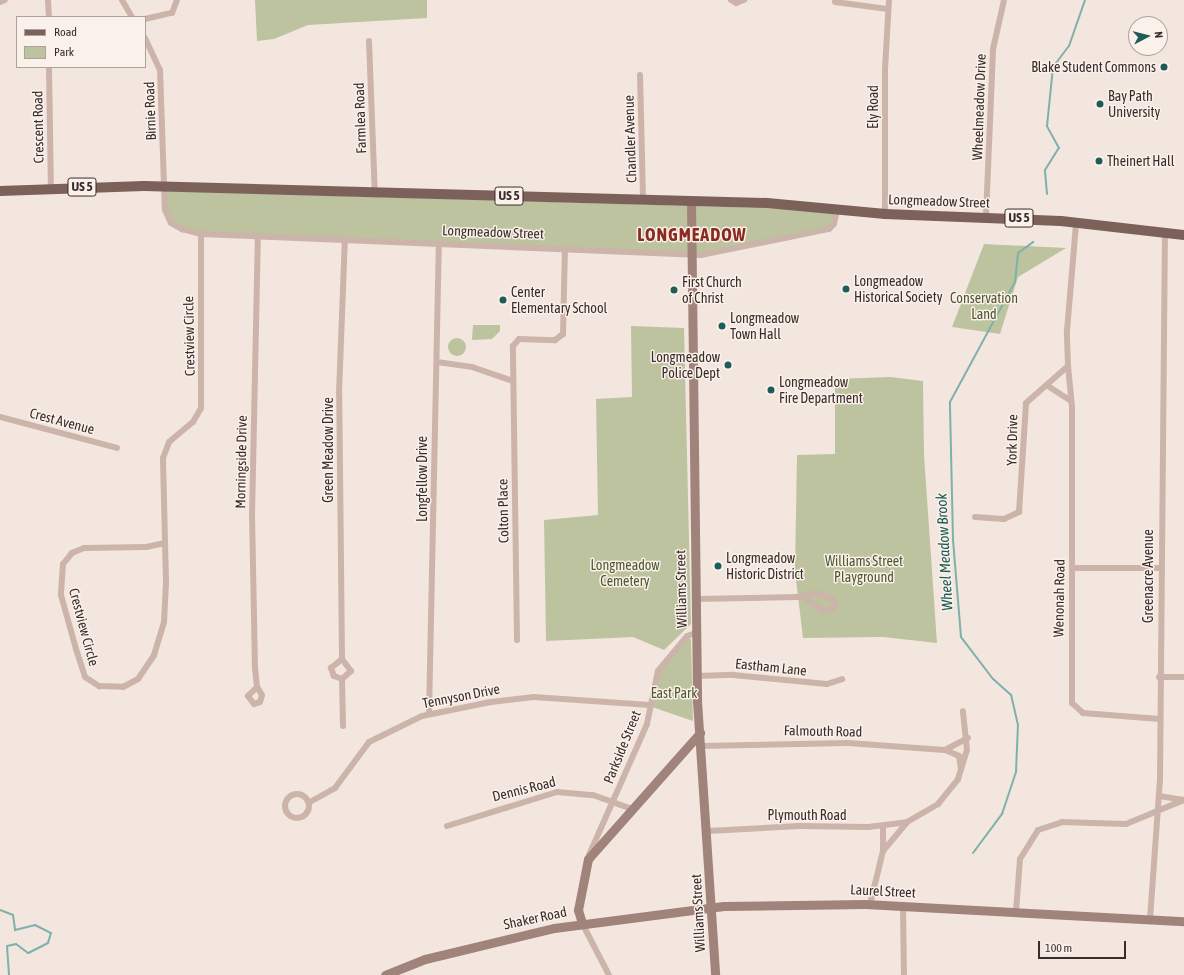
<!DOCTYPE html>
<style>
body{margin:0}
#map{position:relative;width:1184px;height:975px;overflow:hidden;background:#f3e6df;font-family:"Asap Condensed",sans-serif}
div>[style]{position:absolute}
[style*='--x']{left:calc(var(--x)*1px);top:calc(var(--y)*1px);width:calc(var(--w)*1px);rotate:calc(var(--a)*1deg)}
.green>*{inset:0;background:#bcc39e}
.round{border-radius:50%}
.stream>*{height:2px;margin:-1px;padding:0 1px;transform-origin:1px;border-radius:1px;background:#7db1ac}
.street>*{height:6px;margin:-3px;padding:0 3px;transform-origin:3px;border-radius:3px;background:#ccb4aa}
.street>.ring{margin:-3px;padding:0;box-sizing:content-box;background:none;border:6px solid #ccb4aa;border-radius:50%}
.secondary>*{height:9px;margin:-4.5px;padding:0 4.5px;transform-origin:4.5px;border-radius:4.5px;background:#a0837b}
.primary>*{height:10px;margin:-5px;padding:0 5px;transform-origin:5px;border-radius:5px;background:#7b615a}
.dots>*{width:11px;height:11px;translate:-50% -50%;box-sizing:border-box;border:2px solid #fbf1eb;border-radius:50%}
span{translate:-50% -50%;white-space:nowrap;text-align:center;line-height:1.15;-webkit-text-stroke:3px #fbf1eb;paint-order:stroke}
.shield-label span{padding:1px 3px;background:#fbf1eb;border:1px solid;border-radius:3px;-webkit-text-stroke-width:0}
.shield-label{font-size:13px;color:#392c2a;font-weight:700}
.poi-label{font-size:14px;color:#392c2a}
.right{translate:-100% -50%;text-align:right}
.left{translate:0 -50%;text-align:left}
.street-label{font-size:14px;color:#392c2a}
.park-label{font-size:14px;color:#4f582d}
.water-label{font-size:15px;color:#1e5c57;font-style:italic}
.district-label{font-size:18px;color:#8a2a20;font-weight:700;letter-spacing:1px}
.legend{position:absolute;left:16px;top:16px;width:130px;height:52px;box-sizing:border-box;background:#fbf1eb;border:1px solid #ada29e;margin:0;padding:5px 7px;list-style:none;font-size:12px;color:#392c2a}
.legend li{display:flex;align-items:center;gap:8px;height:20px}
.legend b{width:20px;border:1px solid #ada29e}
.north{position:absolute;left:1128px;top:16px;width:40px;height:40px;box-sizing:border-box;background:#fbf1eb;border:1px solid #ada29e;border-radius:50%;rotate:83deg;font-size:11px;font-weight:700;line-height:16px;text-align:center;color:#392c2a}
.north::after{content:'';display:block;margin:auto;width:14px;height:18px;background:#1e5c57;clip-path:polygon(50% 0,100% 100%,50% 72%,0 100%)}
.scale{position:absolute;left:1038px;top:941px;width:88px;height:18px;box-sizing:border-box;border:2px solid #392c2a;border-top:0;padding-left:5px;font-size:12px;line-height:14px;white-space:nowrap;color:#392c2a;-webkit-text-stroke:3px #fbf1eb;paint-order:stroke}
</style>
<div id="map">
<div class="green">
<div style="clip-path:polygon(255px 0,427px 0,427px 18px,308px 25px,274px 39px,257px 41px)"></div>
<div style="clip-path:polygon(165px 191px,837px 210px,832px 227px,713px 253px,201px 234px,182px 229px,168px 218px)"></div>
<div style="clip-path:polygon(984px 244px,1066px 248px,1018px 277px,1000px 334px,952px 327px)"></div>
<div style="clip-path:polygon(473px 325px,500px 325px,500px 331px,492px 339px,472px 340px)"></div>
<div style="clip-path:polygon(631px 326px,684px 328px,691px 624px,664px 650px,633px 637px,546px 641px,544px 520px,598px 515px,596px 399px,632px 397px)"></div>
<div class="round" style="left:448px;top:338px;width:18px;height:18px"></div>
<div style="clip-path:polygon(890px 377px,923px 381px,924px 455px,937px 643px,883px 637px,803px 638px,795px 571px,797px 455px,835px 454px,835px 379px)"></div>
<div style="clip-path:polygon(688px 638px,691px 639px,693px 721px,652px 707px,661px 668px)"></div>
</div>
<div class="stream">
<div style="--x:1047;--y:194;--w:24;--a:-95"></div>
<div style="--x:1045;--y:170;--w:26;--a:-58"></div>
<div style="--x:1059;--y:148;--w:25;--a:-119"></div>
<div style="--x:1047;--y:126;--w:59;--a:-84.2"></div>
<div style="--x:1053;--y:67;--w:26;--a:-53"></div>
<div style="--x:1069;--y:46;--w:49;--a:-70.8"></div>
<div style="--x:973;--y:853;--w:49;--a:-53.4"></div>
<div style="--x:1002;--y:814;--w:44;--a:-71.6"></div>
<div style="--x:1016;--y:772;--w:47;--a:-87.6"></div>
<div style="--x:1018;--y:725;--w:31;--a:-103"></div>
<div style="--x:1011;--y:695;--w:24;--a:-138"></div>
<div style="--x:993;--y:679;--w:53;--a:-127.3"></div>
<div style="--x:961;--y:637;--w:98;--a:-94.7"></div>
<div style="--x:953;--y:539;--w:137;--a:-91.3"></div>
<div style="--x:950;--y:402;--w:136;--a:-61.6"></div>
<div style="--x:1015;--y:282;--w:29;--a:-84"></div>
<div style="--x:1018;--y:253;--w:19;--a:-36"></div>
<div style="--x:0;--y:910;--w:14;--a:21"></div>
<div style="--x:13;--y:915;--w:15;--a:82"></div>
<div style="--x:15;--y:930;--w:21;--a:-14"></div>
<div style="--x:35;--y:925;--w:18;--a:27"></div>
<div style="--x:51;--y:933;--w:10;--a:107"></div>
<div style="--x:48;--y:943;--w:22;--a:153"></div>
<div style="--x:28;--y:953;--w:15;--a:-143"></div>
<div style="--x:16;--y:944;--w:9;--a:167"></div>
<div style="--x:7;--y:946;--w:29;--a:86"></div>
</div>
<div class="street">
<div style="--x:48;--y:0;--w:17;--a:87"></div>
<div style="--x:122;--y:0;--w:20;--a:60"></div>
<div style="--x:731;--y:0;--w:6;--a:31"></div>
<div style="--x:736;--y:3;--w:9;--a:-21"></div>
<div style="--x:0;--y:2;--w:5;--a:-22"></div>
<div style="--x:835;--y:2;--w:53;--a:7.5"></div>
<div style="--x:145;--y:19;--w:28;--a:-13"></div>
<div style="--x:172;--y:13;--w:14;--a:-69"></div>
<div style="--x:145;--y:38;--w:35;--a:65"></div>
<div style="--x:160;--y:70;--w:140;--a:88"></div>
<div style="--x:165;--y:210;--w:14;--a:65"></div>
<div style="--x:171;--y:223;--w:13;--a:29"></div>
<div style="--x:182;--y:229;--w:20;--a:15"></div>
<div style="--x:201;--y:234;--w:500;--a:2.41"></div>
<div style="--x:701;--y:255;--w:131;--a:-11.5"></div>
<div style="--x:829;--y:229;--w:7;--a:-45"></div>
<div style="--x:834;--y:224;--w:14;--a:-78"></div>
<div style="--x:369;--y:41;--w:153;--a:87.8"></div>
<div style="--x:49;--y:67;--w:121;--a:89.1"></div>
<div style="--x:640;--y:75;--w:126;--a:88.6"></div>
<div style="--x:885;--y:214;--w:145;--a:-90"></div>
<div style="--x:885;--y:69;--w:69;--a:-86.7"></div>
<div style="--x:986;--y:217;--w:168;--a:-87.6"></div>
<div style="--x:993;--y:49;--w:50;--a:-77.3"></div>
<div style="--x:437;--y:362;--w:35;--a:8"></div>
<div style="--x:472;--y:367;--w:43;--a:18.9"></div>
<div style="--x:1068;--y:366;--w:41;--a:84.4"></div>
<div style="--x:1072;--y:407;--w:296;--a:90"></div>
<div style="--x:1072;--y:703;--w:15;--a:42"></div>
<div style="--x:1083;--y:713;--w:77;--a:4.5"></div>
<div style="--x:1048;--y:386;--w:27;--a:33"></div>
<div style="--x:0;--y:417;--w:121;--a:14.8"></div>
<div style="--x:975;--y:517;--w:29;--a:4"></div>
<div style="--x:1004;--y:519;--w:17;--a:-25"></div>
<div style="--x:1019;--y:512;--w:109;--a:-86.3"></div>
<div style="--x:1026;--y:403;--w:56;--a:-41.4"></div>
<div style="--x:1068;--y:366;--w:35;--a:-92"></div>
<div style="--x:1067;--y:331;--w:108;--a:-85.2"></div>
<div style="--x:165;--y:543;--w:19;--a:168"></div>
<div style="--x:146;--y:547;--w:62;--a:179.1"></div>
<div style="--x:84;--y:548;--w:13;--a:157"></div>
<div style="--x:72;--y:553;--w:14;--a:129"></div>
<div style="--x:63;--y:564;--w:31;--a:94"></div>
<div style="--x:61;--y:595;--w:56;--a:74.5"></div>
<div style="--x:76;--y:649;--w:29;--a:72"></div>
<div style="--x:85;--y:677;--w:17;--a:33"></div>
<div style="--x:99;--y:686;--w:24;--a:2"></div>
<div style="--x:123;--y:687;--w:17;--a:-28"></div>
<div style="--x:138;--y:679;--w:29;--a:-56"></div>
<div style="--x:154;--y:655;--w:34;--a:-73"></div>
<div style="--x:164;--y:622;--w:40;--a:-87.1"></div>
<div style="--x:166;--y:582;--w:124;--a:-91.4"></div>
<div style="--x:163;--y:458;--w:17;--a:-69"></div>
<div style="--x:169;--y:442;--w:31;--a:-40"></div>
<div style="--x:193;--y:422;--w:16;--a:-60"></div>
<div style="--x:201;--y:408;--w:174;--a:-90"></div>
<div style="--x:1072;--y:568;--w:88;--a:0"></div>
<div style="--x:695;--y:599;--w:103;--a:-1.1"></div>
<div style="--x:798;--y:597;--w:14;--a:-12"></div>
<div style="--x:812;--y:594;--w:5;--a:-11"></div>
<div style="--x:817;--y:593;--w:17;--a:21"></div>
<div style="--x:833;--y:599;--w:6;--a:72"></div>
<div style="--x:835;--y:605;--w:6;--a:129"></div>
<div style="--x:831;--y:610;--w:9;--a:180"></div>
<div style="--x:822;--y:610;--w:24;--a:-144"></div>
<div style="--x:517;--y:640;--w:294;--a:-90.8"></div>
<div style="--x:513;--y:346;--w:9;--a:-49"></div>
<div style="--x:519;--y:339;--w:36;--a:2"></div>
<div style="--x:555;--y:340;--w:10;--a:-37"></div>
<div style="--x:563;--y:334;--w:86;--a:-88.7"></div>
<div style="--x:697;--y:676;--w:36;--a:-2"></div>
<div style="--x:733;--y:675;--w:94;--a:5.5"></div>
<div style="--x:827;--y:684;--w:16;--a:-18"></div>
<div style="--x:1159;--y:677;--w:25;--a:0"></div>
<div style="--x:342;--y:679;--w:12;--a:-42"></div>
<div style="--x:351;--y:671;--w:15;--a:-127"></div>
<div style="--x:257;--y:687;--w:13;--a:135"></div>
<div style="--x:248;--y:696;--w:10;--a:53"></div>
<div style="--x:254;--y:704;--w:6;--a:-18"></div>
<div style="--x:260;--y:702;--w:7;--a:-74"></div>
<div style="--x:262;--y:695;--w:9;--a:-122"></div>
<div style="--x:257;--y:687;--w:18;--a:-96"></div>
<div style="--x:255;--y:669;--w:152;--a:-91.1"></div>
<div style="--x:252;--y:517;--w:281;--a:-88.8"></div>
<div style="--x:429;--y:714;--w:470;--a:-88.8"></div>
<div style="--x:343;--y:726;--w:47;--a:-91.2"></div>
<div style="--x:342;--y:679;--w:9;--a:-159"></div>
<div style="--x:334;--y:676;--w:9;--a:-111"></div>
<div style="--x:331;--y:668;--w:14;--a:-39"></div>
<div style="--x:342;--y:659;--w:266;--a:-90.6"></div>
<div style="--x:339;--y:393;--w:153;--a:-87.8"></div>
<div style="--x:701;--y:746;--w:147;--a:-1.2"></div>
<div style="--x:848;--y:743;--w:97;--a:4.1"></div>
<div style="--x:945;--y:750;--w:26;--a:-28"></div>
<div style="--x:945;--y:750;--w:15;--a:23"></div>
<div style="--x:959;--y:756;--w:13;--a:81"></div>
<div class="ring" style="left:285px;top:794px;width:18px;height:18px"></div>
<div style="--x:1159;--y:796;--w:25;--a:9"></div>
<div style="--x:310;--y:802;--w:29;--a:-29"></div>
<div style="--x:335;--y:788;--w:57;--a:-53.5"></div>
<div style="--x:369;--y:742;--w:59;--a:-26.1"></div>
<div style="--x:422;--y:716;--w:70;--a:-11.5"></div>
<div style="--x:491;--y:702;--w:43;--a:-6.6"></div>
<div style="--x:534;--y:697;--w:116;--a:3.9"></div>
<div style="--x:447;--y:826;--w:115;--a:-17.2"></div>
<div style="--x:557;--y:792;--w:36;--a:5"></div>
<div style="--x:593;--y:795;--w:41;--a:19.7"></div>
<div style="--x:708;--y:831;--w:91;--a:-3.1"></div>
<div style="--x:799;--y:826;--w:69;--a:0.8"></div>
<div style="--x:868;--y:827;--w:39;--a:-7"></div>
<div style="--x:883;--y:851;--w:25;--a:-90"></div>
<div style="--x:589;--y:855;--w:143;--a:-66.1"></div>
<div style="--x:647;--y:724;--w:54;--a:-78.3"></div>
<div style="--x:658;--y:671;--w:45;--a:-50.4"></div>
<div style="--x:687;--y:636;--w:9;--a:-18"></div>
<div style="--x:870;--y:904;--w:55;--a:-76.2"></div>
<div style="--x:883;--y:851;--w:38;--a:-50"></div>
<div style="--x:907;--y:822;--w:36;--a:-30"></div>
<div style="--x:938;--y:804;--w:32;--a:-51"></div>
<div style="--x:958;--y:779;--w:30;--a:-73"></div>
<div style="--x:967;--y:750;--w:39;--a:-96"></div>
<div style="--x:903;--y:906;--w:69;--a:89.2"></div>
<div style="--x:1016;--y:912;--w:53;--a:-85.7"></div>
<div style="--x:1020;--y:859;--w:34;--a:-58"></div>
<div style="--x:1038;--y:830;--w:25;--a:-18"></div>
<div style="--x:1062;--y:822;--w:64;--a:1.8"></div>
<div style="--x:1126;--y:824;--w:63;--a:-22.5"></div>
<div style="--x:1150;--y:919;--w:140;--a:-85.9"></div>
<div style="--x:1160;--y:779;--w:547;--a:-89.48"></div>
<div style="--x:582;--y:923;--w:59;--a:62.6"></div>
</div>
<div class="secondary">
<div style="--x:691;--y:202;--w:499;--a:89.3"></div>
<div style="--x:697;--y:701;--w:275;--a:86.2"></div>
<div style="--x:582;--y:923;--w:14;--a:-107"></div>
<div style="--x:578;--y:910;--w:52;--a:-78.9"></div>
<div style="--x:588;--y:859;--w:169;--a:-48.4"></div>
<div style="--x:385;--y:975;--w:43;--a:-21.8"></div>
<div style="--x:425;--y:959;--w:133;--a:-13.5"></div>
<div style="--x:554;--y:928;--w:171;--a:-7.4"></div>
<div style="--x:724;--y:906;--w:141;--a:-0.8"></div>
<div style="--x:865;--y:904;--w:319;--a:3.1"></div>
</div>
<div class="primary">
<div style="--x:0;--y:191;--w:144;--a:-2"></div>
<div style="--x:144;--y:186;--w:623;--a:1.56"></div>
<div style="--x:767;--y:203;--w:119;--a:5.3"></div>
<div style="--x:885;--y:214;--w:176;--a:2.3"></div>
<div style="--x:1061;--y:221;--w:124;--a:6.5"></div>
</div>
<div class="dots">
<div style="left:1164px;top:67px;background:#1e5c57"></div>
<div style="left:1100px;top:104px;background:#1e5c57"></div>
<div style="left:1099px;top:161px;background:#1e5c57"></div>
<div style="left:846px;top:289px;background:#1e5c57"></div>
<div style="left:674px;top:290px;background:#1e5c57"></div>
<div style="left:503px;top:300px;background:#1e5c57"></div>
<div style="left:722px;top:326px;background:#1e5c57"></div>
<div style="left:728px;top:365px;background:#1e5c57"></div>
<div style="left:771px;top:390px;background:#1e5c57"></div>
<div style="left:718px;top:566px;background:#1e5c57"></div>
</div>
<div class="shield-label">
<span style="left:82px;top:187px">US 5</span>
<span style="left:509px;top:196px">US 5</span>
<span style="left:1019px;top:218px">US 5</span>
</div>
<div class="poi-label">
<span class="right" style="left:1156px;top:67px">Blake Student Commons</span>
<span class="left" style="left:1108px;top:104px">Bay Path<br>University</span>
<span class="left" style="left:1107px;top:161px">Theinert Hall</span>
<span class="left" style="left:854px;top:289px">Longmeadow<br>Historical Society</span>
<span class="left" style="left:682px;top:290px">First Church<br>of Christ</span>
<span class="left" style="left:511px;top:300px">Center<br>Elementary School</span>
<span class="left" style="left:730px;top:326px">Longmeadow<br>Town Hall</span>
<span class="right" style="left:720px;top:365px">Longmeadow<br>Police Dept</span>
<span class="left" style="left:779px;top:390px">Longmeadow<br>Fire Department</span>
<span class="left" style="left:726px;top:566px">Longmeadow<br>Historic District</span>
</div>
<div class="street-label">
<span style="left:873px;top:107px;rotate:-90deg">Ely Road</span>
<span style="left:979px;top:107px;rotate:-88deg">Wheelmeadow Drive</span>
<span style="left:150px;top:111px;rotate:-92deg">Birnie Road</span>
<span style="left:360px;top:118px;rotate:-92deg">Farmlea Road</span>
<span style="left:38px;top:127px;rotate:-91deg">Crescent Road</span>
<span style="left:630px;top:139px;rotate:-92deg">Chandler Avenue</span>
<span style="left:939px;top:201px;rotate:2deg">Longmeadow Street</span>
<span style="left:493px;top:232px;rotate:2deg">Longmeadow Street</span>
<span style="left:189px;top:336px;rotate:-91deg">Crestview Circle</span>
<span style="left:62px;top:421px;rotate:15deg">Crest Avenue</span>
<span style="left:1012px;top:440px;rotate:-89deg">York Drive</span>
<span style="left:328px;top:450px;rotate:-90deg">Green Meadow Drive</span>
<span style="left:241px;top:462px;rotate:-89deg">Morningside Drive</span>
<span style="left:422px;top:479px;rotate:-90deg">Longfellow Drive</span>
<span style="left:503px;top:511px;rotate:-91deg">Colton Place</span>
<span style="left:1148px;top:576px;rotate:-90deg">Greenacre Avenue</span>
<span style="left:681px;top:589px;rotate:-91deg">Williams Street</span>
<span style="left:1059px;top:598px;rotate:-89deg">Wenonah Road</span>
<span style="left:84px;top:627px;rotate:75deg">Crestview Circle</span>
<span style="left:771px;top:667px;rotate:6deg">Eastham Lane</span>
<span style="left:461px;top:696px;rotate:-11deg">Tennyson Drive</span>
<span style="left:823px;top:731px;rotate:1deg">Falmouth Road</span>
<span style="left:622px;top:747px;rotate:-68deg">Parkside Street</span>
<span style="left:524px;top:789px;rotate:-14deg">Dennis Road</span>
<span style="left:807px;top:815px">Plymouth Road</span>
<span style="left:883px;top:891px;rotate:3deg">Laurel Street</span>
<span style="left:698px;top:913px;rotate:-93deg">Williams Street</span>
<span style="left:535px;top:918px;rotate:-12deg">Shaker Road</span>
</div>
<div class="park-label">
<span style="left:984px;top:306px">Conservation<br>Land</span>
<span style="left:864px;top:569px">Williams Street<br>Playground</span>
<span style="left:625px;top:573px">Longmeadow<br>Cemetery</span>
<span style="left:674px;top:693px">East Park</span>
</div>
<div class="water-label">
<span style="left:944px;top:552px;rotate:-93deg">Wheel Meadow Brook</span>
</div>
<div class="district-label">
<span style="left:692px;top:235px">LONGMEADOW</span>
</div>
<ul class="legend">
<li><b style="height:5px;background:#7b615a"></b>Road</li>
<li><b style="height:11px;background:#bcc39e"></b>Park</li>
</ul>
<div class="north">N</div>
<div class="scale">100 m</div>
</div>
